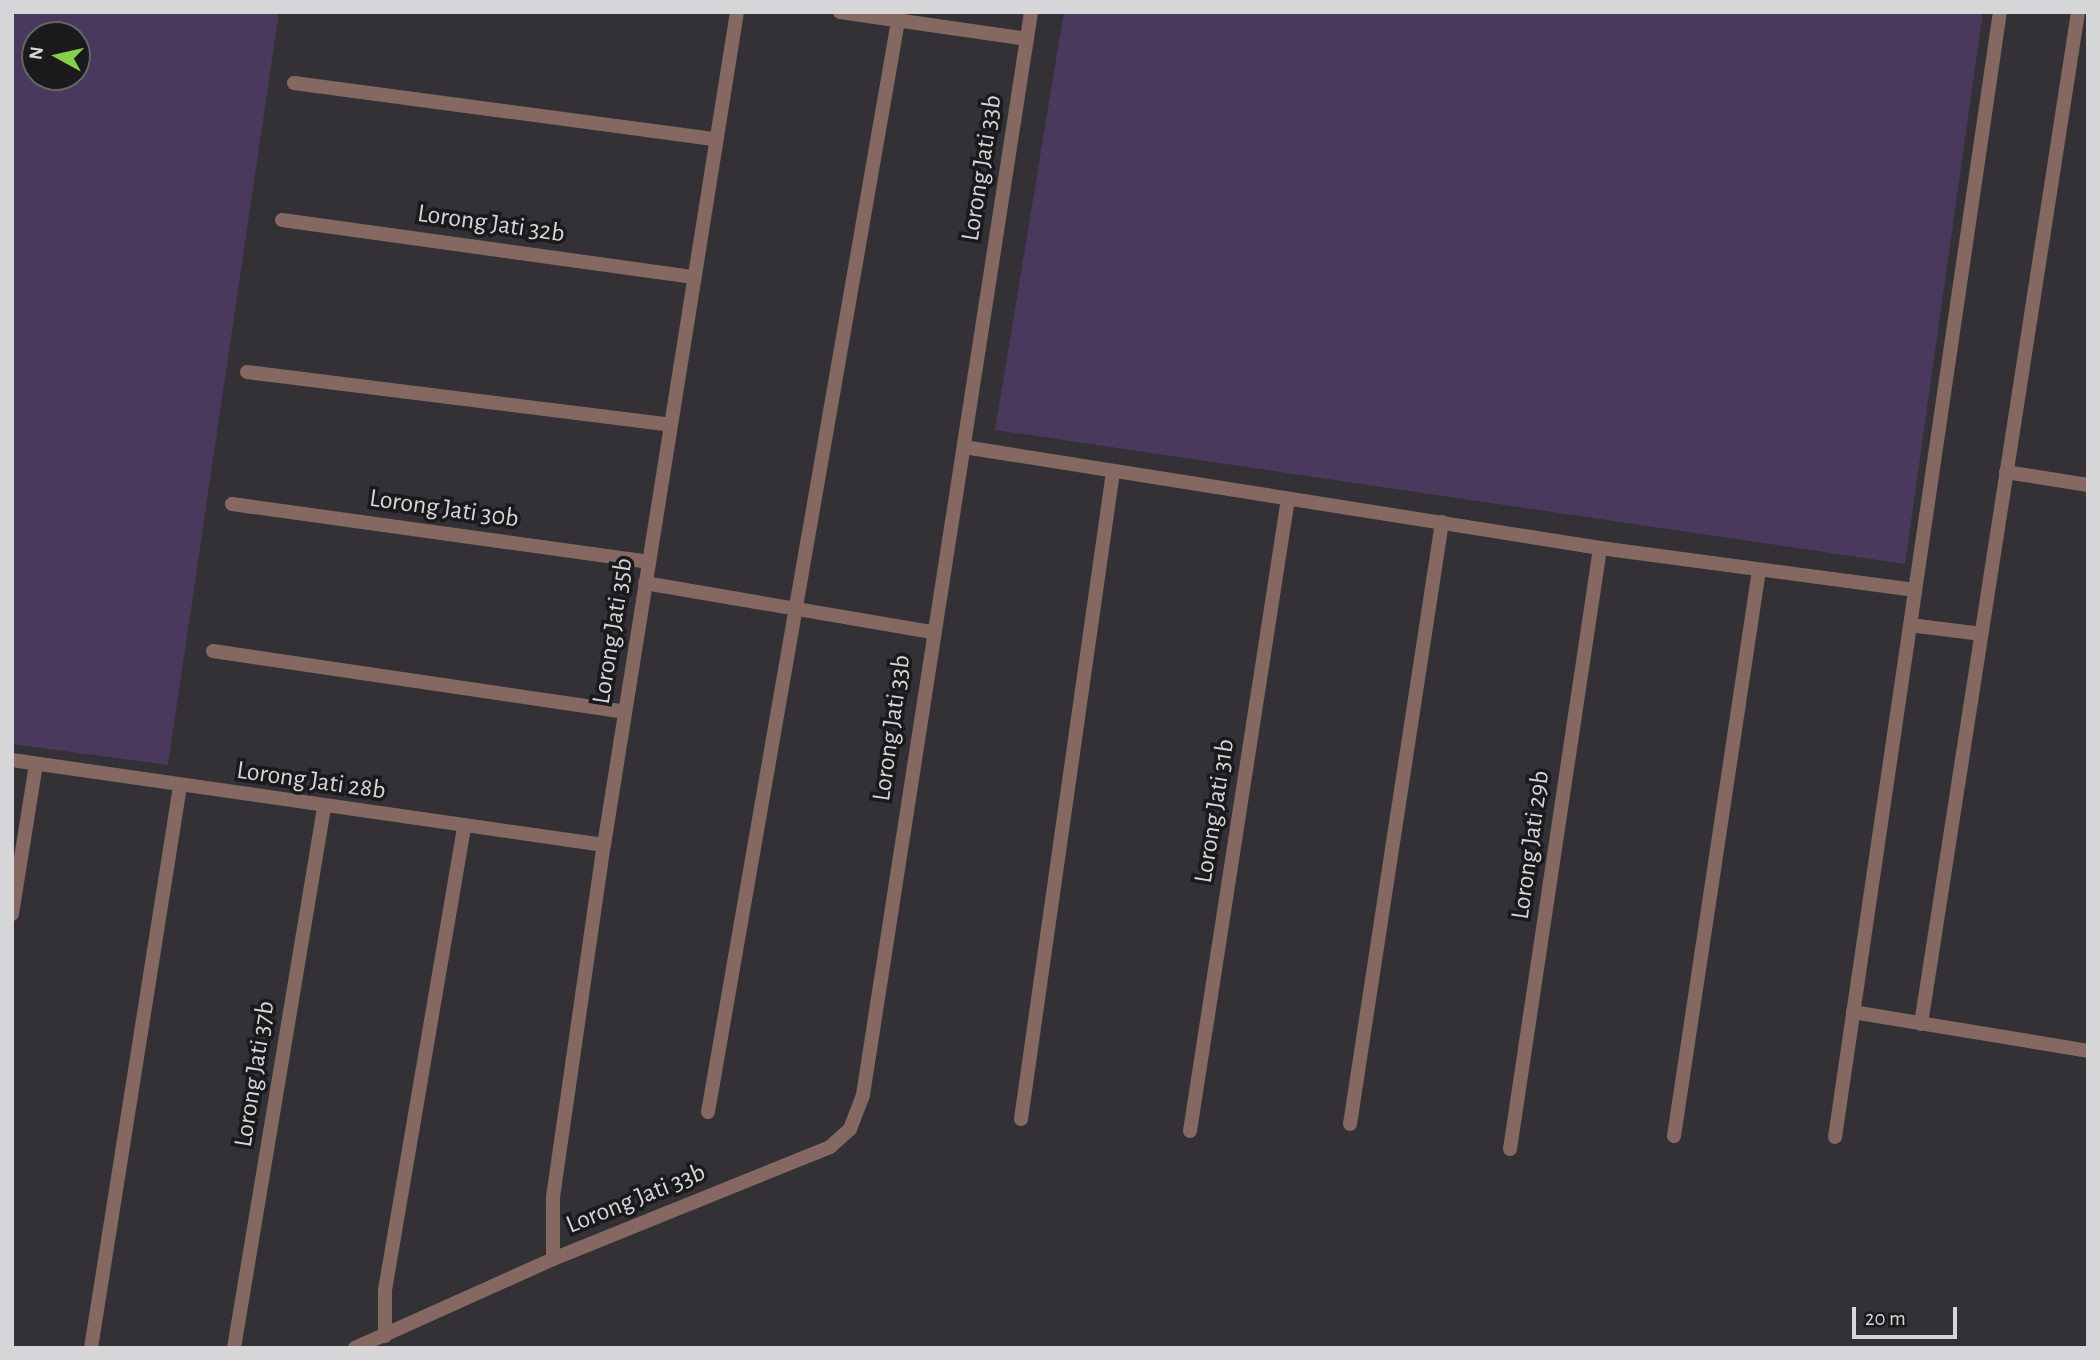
<!DOCTYPE html>
<style>
body{margin:0}
#map{position:relative;width:2100px;height:1360px;overflow:hidden;background:#333135;font-family:"Alegreya Sans",sans-serif}
div>[style]{position:absolute}
[style*='--x']{left:calc(var(--x)*1px);top:calc(var(--y)*1px);width:calc(var(--w)*1px);rotate:calc(var(--a)*1deg)}
.green>*{inset:0;background:#49395d}
.service>*{height:14px;margin:-7px;padding:0 7px;transform-origin:7px;border-radius:7px;background:#866862}
.minor>*{height:14px;margin:-7px;padding:0 7px;transform-origin:7px;border-radius:7px;background:#866862}
span{translate:-50% -50%;white-space:nowrap;text-align:center;line-height:1.15;-webkit-text-stroke:7px #1a191b;paint-order:stroke}
.street-label{font-size:26px;color:#d6d5d8}
.frame{position:absolute;inset:0;border:14px solid #d6d5d8;pointer-events:none}
.north{position:absolute;left:21px;top:21px;width:70px;height:70px;box-sizing:border-box;background:#1a191b;border:2px solid #656467;border-radius:50%;rotate:278deg;font-size:19px;font-weight:700;line-height:28px;text-align:center;color:#d6d5d8}
.north::after{content:'';display:block;margin:auto;width:24px;height:32px;background:#87cf4a;clip-path:polygon(50% 0,100% 100%,50% 72%,0 100%)}
.scale{position:absolute;left:1852px;top:1307px;width:105px;height:32px;box-sizing:border-box;border:4px solid #d6d5d8;border-top:0;padding-left:9px;font-size:21px;line-height:24px;white-space:nowrap;color:#d6d5d8;-webkit-text-stroke:5px #1a191b;paint-order:stroke}
</style>
<div id="map">
<div class="green">
<div style="clip-path:polygon(evenodd,12px 12px,279px 12px,168px 765px,12px 744px,12px 12px,35px 35px,77px 35px,77px 77px,35px 77px,35px 35px)"></div>
<div style="clip-path:polygon(1064px 12px,1983px 12px,1905px 564px,995px 430px)"></div>
</div>
<div class="service">
<div style="--x:294;--y:83;--w:425;--a:7.6"></div>
<div style="--x:247;--y:372;--w:427;--a:7.1"></div>
<div style="--x:2006;--y:472;--w:83;--a:9"></div>
<div style="--x:213;--y:651;--w:416;--a:8.4"></div>
<div style="--x:708;--y:1112;--w:1107;--a:-80.12"></div>
<div style="--x:1021;--y:1119;--w:654;--a:-81.91"></div>
<div style="--x:1350;--y:1124;--w:609;--a:-81.31"></div>
<div style="--x:1674;--y:1136;--w:572;--a:-81.46"></div>
<div style="--x:385;--y:1336;--w:46;--a:-90"></div>
<div style="--x:385;--y:1290;--w:469;--a:-80.3"></div>
<div style="--x:91;--y:1348;--w:569;--a:-81"></div>
</div>
<div class="minor">
<div style="--x:840;--y:12;--w:189;--a:8.2"></div>
<div style="--x:282;--y:220;--w:414;--a:7.9"></div>
<div style="--x:964;--y:447;--w:644;--a:9.02"></div>
<div style="--x:1600;--y:548;--w:318;--a:7.6"></div>
<div style="--x:232;--y:504;--w:420;--a:7.9"></div>
<div style="--x:645;--y:583;--w:290;--a:9.7"></div>
<div style="--x:1910;--y:625;--w:72;--a:7.2"></div>
<div style="--x:12;--y:760;--w:598;--a:8.17"></div>
<div style="--x:12;--y:914;--w:152;--a:-80.9"></div>
<div style="--x:1853;--y:1012;--w:238;--a:9.4"></div>
<div style="--x:1921;--y:1024;--w:1024;--a:-81.18"></div>
<div style="--x:1190;--y:1131;--w:640;--a:-81.19"></div>
<div style="--x:1835;--y:1137;--w:1137;--a:-81.66"></div>
<div style="--x:1510;--y:1149;--w:608;--a:-81.48"></div>
<div style="--x:553;--y:1259;--w:62;--a:-90"></div>
<div style="--x:553;--y:1197;--w:356;--a:-81.8"></div>
<div style="--x:604;--y:845;--w:844;--a:-80.93"></div>
<div style="--x:234;--y:1348;--w:547;--a:-80.54"></div>
<div style="--x:355;--y:1348;--w:217;--a:-24.2"></div>
<div style="--x:553;--y:1259;--w:299;--a:-22"></div>
<div style="--x:830;--y:1147;--w:27;--a:-42"></div>
<div style="--x:850;--y:1129;--w:36;--a:-69"></div>
<div style="--x:863;--y:1095;--w:1096;--a:-81.18"></div>
</div>
<div class="street-label">
<span style="left:982px;top:168px;rotate:-81deg">Lorong Jati 33b</span>
<span style="left:491px;top:224px;rotate:8deg">Lorong Jati 32b</span>
<span style="left:444px;top:509px;rotate:8deg">Lorong Jati 30b</span>
<span style="left:613px;top:631px;rotate:-81deg">Lorong Jati 35b</span>
<span style="left:892px;top:728px;rotate:-82deg">Lorong Jati 33b</span>
<span style="left:311px;top:781px;rotate:8deg">Lorong Jati 28b</span>
<span style="left:1215px;top:811px;rotate:-81deg">Lorong Jati 31b</span>
<span style="left:1531px;top:845px;rotate:-82deg">Lorong Jati 29b</span>
<span style="left:255px;top:1074px;rotate:-81deg">Lorong Jati 37b</span>
<span style="left:636px;top:1199px;rotate:-22deg">Lorong Jati 33b</span>
</div>
<div class="frame"></div>
<div class="north">N</div>
<div class="scale">20 m</div>
</div>
